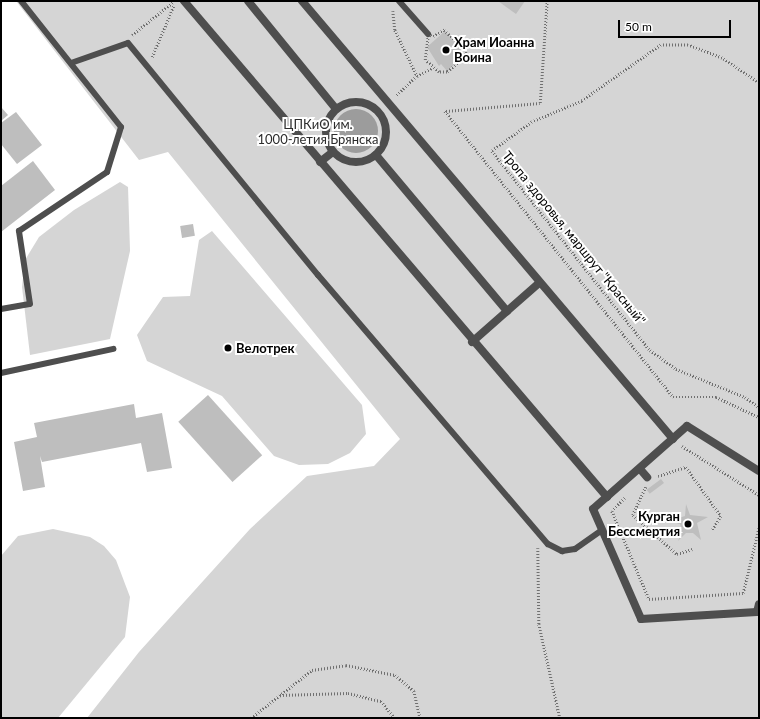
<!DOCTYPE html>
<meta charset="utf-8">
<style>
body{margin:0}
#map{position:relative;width:760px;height:719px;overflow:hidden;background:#fff;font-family:Lato,sans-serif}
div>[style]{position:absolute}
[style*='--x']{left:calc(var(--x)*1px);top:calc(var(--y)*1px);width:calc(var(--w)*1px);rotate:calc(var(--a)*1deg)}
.green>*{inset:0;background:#d5d5d5}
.water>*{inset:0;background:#9c9c9c}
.round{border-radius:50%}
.building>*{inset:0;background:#bebebe;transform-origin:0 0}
.path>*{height:2.5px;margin-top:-1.25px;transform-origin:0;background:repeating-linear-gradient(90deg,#707070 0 1px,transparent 0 3px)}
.service>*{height:6px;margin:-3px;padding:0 3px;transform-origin:3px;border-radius:3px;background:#4e4e4e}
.pedestrian>*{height:8px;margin:-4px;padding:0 4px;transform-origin:4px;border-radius:4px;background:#4e4e4e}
.pedestrian>.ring{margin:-4px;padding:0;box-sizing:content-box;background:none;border:8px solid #4e4e4e;border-radius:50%}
.dots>*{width:11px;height:11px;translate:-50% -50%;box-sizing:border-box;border:2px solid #fff;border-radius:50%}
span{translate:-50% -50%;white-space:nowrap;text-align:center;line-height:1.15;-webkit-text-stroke:4px #fff;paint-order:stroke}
.poi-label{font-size:13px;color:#000;font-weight:700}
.left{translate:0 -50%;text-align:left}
.right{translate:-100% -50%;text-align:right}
.park-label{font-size:13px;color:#2c2c2c}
.street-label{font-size:13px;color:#000}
.frame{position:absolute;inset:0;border:2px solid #000;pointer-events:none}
.scale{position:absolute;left:618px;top:20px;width:113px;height:18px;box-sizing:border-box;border:2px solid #000;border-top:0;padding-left:5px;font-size:12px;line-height:14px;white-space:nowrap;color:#000;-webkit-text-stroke:3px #fff;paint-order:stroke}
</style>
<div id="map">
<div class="green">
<div style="clip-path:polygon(16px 1px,759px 1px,759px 718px,87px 718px,139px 652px,250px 529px,307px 476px,374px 466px,400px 439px,168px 152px,139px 160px)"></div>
<div style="clip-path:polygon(120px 182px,128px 187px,130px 251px,110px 339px,30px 355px,22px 287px,25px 260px,39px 237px,74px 210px)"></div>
<div style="clip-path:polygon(212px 231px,362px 405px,366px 434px,350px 453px,328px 464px,299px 465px,274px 456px,222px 396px,147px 361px,137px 335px,163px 297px,190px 296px,199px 240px)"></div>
<div style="clip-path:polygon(53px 529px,90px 537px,104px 546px,116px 560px,130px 597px,125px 637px,58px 718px,1px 718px,1px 556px,18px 536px)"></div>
</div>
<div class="water">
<div class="round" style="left:334px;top:109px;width:44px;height:44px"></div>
</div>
<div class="building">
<div style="clip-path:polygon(498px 1px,525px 1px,516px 14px)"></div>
<div style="clip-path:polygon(445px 31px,465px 55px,447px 71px,441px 64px,439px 66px,427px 47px)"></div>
<div style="left:515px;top:41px;width:6px;height:5px;rotate:39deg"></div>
<div style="clip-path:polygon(1px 107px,8px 115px,1px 121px)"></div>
<div style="clip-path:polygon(16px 112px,42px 145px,17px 164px,1px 144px,1px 123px)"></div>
<div style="clip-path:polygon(33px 161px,55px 190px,1px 232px,1px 186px)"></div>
<div style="left:193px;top:224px;width:12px;height:13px;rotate:81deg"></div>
<div style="left:208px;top:395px;width:81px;height:40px;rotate:48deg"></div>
<div style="clip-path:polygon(134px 404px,136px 418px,162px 413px,172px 468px,147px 472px,141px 443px,42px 462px,40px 456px,45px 487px,23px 491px,14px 442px,37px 437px,34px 423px)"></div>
<div style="left:661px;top:479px;width:5px;height:18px;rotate:53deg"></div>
<div style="clip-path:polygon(686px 504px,690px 515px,708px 517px,697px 523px,701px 540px,693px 533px,686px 533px,678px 541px,682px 531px,680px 524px,669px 521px,685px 516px)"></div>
</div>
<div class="path">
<div style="--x:393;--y:11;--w:19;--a:84"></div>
<div style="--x:395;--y:30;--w:51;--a:64.4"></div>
<div style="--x:417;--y:76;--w:29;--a:136"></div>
<div style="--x:444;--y:30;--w:28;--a:42"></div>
<div style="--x:465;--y:49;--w:7;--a:74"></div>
<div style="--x:467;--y:56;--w:26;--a:141"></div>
<div style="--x:447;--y:72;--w:8;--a:180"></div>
<div style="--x:439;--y:72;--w:18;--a:-139"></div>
<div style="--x:425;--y:60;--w:26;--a:-83"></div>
<div style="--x:428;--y:34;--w:5;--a:22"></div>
<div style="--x:433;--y:36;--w:13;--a:-29"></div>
<div style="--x:132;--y:35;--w:53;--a:-38.8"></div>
<div style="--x:152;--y:57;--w:56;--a:-67.1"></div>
<div style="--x:417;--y:76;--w:17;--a:-28"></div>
<div style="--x:759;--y:83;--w:45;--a:-146"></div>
<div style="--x:722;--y:58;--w:36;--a:-159"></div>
<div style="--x:688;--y:45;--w:27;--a:180"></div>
<div style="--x:661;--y:45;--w:97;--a:144.7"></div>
<div style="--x:582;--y:101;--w:54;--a:157.2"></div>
<div style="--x:532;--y:122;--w:49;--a:144.1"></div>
<div style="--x:492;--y:151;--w:254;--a:51.6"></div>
<div style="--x:650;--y:350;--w:32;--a:36"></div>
<div style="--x:676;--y:369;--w:74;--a:22.1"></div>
<div style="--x:745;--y:397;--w:17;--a:36"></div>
<div style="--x:445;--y:111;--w:366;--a:51.4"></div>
<div style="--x:673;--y:397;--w:43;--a:0"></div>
<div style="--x:716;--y:397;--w:47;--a:24.9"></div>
<div style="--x:446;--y:111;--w:94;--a:-4.9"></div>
<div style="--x:540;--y:103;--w:102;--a:-86.1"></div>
<div style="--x:682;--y:446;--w:91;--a:32.5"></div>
<div style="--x:658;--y:476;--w:29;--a:-18"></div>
<div style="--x:686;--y:467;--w:60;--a:54.5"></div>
<div style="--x:721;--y:516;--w:17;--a:121"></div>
<div style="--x:646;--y:487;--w:31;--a:115"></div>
<div style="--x:633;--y:515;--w:59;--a:41.6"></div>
<div style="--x:677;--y:554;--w:16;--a:-18"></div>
<div style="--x:625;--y:498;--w:18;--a:135"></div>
<div style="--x:612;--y:511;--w:95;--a:67.2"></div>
<div style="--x:649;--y:599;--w:94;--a:-3.7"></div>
<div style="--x:743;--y:593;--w:68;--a:-76.4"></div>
<div style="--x:538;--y:548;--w:76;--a:89.2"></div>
<div style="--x:539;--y:624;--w:96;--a:77.4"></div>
<div style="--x:280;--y:695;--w:68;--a:-1.7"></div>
<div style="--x:348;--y:693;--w:34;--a:14"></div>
<div style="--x:381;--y:701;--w:22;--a:51"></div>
<div style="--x:251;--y:718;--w:78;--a:-38.2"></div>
<div style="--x:312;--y:670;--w:34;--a:-8"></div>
<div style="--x:346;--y:665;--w:50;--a:11.5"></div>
<div style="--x:395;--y:675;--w:25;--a:40"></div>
<div style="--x:414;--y:691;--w:28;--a:77"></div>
</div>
<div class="service">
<div style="--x:399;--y:1;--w:44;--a:48.7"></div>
<div style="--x:71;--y:63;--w:60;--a:-19.3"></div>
<div style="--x:128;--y:43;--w:300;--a:50.7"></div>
<div style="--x:318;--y:275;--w:354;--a:49.5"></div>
<div style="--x:548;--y:544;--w:16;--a:27"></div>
<div style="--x:562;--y:551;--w:13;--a:-9"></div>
<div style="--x:575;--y:549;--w:33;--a:-35"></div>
<div style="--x:1;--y:309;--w:29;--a:-10"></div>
<div style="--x:30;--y:304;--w:74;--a:-98.6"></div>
<div style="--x:19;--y:231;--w:106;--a:-33.8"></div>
<div style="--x:107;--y:172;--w:47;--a:-72.7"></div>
<div style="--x:121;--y:127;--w:161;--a:-128.4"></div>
<div style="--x:1;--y:373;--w:115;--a:-12.1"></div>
</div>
<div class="pedestrian">
<div style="--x:184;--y:1;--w:652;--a:49.54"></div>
<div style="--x:248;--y:1;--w:139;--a:50.8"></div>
<div style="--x:302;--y:1;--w:574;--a:49.73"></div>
<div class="ring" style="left:326px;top:102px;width:52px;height:52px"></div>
<div style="--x:376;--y:155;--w:204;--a:50"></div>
<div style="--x:320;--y:162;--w:16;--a:-38"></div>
<div style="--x:472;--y:342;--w:89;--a:-41.4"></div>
<div style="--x:640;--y:469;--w:11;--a:49"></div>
<div style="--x:759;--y:471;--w:85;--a:-148"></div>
<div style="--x:687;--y:426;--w:125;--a:138.6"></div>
<div style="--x:593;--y:509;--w:120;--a:66.4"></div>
<div style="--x:641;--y:619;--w:116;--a:-3.5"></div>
<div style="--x:757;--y:612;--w:8;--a:-76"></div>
</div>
<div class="dots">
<div style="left:446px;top:50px;background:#000"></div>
<div style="left:228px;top:348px;background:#000"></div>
<div style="left:688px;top:524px;background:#000"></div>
</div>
<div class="poi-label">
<span class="left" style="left:454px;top:50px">Храм Иоанна<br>Воина</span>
<span class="left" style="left:236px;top:348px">Велотрек</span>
<span class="right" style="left:680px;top:524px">Курган<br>Бессмертия</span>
</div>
<div class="park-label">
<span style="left:318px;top:132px">ЦПКиО им.<br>1000-летия Брянска</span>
</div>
<div class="street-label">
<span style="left:574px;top:238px;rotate:51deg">Тропа здоровья, маршрут "Красный"</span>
</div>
<div class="frame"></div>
<div class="scale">50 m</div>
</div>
